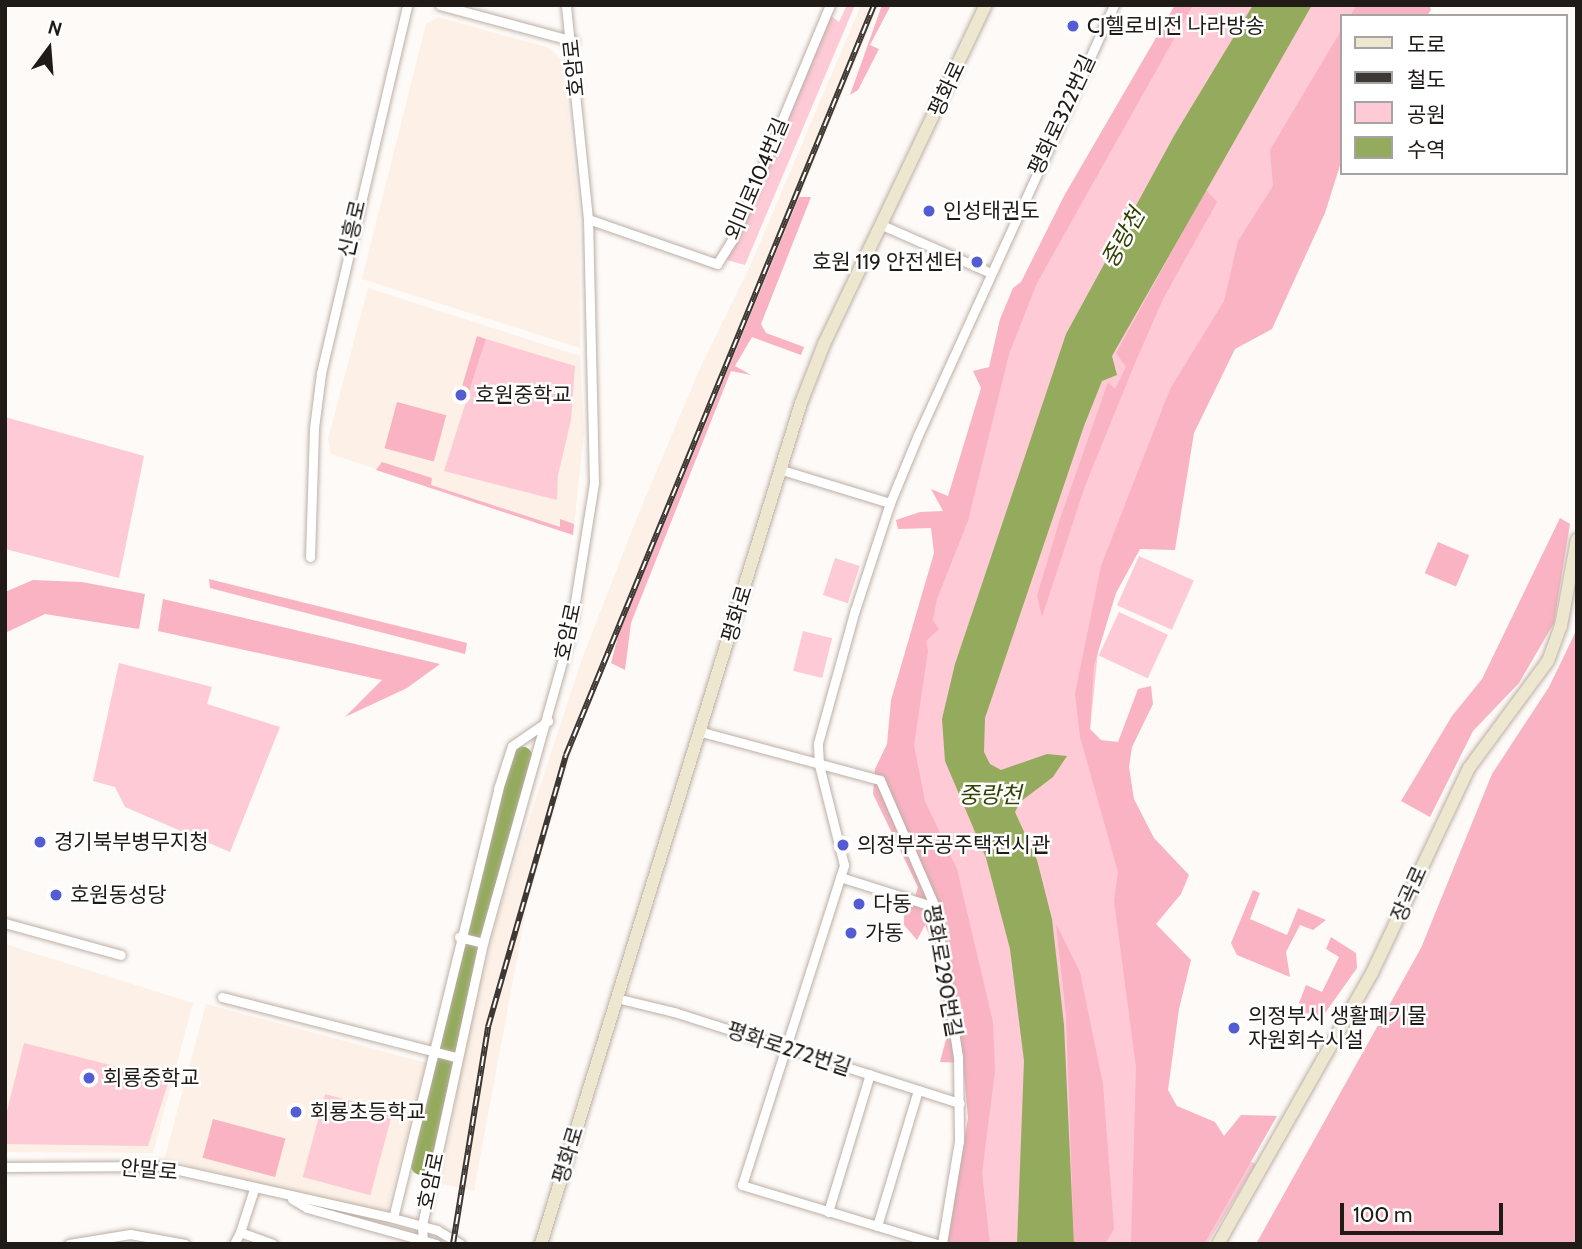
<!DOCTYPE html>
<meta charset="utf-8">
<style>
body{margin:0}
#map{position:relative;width:1582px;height:1249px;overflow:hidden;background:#fdfaf8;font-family:Cabin,"Noto Sans KR",sans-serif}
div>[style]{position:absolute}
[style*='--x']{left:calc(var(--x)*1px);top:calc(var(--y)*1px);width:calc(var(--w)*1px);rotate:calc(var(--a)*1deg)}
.built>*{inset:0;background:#fdf0e6;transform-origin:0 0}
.green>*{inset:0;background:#fdcad5;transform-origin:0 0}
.forest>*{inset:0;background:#fab3c3;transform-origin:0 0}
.water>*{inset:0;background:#94ab5d}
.river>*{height:19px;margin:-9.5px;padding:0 9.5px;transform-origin:9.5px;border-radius:9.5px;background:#94ab5d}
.roads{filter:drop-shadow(0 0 2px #bcafa4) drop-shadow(0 0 2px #bcafa4)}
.street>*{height:9px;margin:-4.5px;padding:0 4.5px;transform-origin:4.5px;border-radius:4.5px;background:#fff}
.secondary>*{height:12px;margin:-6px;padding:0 6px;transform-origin:6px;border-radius:6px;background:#eee7cf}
.rail>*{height:6px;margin-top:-3px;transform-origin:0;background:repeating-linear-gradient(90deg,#fff 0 10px,#3d3834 0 20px);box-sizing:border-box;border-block:2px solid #3d3834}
.dots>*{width:19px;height:19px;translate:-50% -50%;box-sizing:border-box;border:4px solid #fff;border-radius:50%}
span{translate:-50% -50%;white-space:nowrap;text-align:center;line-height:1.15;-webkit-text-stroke:5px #fff;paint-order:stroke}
.poi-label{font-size:21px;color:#201b17}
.left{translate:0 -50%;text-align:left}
.right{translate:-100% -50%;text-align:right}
.street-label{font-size:21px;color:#201b17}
.water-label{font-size:23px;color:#334104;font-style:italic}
.frame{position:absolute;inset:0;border:7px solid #201b17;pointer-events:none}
.legend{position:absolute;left:1340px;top:14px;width:228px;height:161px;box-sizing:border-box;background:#fff;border:2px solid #a6a4a2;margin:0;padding:9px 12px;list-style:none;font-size:21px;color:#201b17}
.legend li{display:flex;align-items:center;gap:14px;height:35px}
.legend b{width:35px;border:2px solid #a6a4a2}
.north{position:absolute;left:14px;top:14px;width:70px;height:70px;-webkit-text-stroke:5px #fff;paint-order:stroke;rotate:16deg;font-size:19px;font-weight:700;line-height:28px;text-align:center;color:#201b17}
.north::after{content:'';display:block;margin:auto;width:24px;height:32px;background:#201b17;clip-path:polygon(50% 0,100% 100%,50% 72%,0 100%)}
.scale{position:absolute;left:1340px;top:1203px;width:163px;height:32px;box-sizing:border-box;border:4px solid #201b17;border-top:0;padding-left:9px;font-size:21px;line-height:24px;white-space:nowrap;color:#201b17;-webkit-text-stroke:5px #fff;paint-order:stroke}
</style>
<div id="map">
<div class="built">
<div style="clip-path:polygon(861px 5px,879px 5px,575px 741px,527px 904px,474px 1191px,441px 1184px,463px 1060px,498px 914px,582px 659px,638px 515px,701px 366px,751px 264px)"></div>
<div style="clip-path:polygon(438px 17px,550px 48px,562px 60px,579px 213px,580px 348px,362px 279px,426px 24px)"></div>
<div style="clip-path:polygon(368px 288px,580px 356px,584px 433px,573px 535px,331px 454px,328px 439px)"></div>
<div style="clip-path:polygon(5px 944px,193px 1003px,153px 1153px,5px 1152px)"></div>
<div style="left:206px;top:1004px;width:228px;height:160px;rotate:15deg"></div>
</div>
<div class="green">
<div style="clip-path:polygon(847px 5px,855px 5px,745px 265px,727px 260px,831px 16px,839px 22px)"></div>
<div style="clip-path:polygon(1185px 5px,1395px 5px,1389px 16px,1342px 16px,1342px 101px,1245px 277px,1100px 632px,1089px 739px,1131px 910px,1159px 1115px,1256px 1164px,1207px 1244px,946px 1244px,970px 1117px,951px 937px,893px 754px,1019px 302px)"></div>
<div style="clip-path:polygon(486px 339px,575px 366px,571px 420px,558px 475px,557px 500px,444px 471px)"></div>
<div style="clip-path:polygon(5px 417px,144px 456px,119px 578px,5px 549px)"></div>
<div style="left:1139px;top:556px;width:60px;height:54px;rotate:24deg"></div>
<div style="left:835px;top:558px;width:26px;height:39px;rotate:18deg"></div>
<div style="left:1119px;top:612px;width:54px;height:48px;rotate:25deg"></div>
<div style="left:803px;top:631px;width:30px;height:41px;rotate:14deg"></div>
<div style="clip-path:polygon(119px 663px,212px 687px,207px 704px,280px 727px,230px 852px,125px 807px,115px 787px,93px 781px)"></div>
<div style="clip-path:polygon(24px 1043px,169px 1080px,148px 1146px,5px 1144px,5px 1119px)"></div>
<div style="left:325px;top:1094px;width:70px;height:86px;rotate:15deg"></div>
</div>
<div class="forest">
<div style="clip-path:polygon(882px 5px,891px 5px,870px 45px,879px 49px,858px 90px,850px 95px)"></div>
<div style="clip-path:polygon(1175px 5px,1193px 5px,1037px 283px,1009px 354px,968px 521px,937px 599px,933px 620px,939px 629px,926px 641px,928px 651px,914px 745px,925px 801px,957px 869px,993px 1022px,995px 1071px,982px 1173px,990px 1244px,945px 1244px,968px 1118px,963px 1063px,940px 1062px,956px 1001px,925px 925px,917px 940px,904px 925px,904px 911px,913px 904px,918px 887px,873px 794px,875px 769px,887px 744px,891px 700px,934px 553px,931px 528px,898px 529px,896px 520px,920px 512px,943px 511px,931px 489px,948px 496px,981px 388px,973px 371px,989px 367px,1000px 319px,1013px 288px,1021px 282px,1064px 196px)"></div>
<div style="clip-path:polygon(1357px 5px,1429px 5px,1431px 10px,1427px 16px,1350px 16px)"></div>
<div style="clip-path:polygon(1342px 29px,1342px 159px,1325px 213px,1272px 329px,1235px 349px,1194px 433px,1175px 550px,1140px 549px,1116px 593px,1094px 665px,1090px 729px,1101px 740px,1118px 742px,1138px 689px,1151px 686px,1153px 704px,1132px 747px,1129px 767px,1134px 799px,1154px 838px,1189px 875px,1181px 894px,1156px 924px,1191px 960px,1179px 1009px,1168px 1090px,1177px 1106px,1215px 1122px,1224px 1136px,1241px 1115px,1277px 1116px,1204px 1244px,1131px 1244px,1136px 1067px,1114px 901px,1118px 872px,1080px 737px,1075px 694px,1101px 566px,1170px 389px,1224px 301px,1238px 241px,1273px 186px,1270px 150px)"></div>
<div style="clip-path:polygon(1206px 190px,1217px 202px,1163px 299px,1135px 363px,1085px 486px,1042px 617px,1037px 596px,1060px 519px,1108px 382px,1115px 389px,1126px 367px,1116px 353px)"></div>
<div style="clip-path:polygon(799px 197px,811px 197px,761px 324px,766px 333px,804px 347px,801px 355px,752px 337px,735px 366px,751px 375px,731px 371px,631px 623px,625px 670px,611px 663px,618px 636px)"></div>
<div style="clip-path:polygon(477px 336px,486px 339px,469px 392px,461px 390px)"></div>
<div style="left:397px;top:402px;width:51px;height:48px;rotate:15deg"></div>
<div style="clip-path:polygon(382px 462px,432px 478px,431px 485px,560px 527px,560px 519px,574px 524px,573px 535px,376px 470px)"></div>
<div style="clip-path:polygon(1560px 518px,1570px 524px,1554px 623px,1519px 683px,1473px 731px,1430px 817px,1401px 801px,1452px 716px,1482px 679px)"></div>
<div style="left:1438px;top:542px;width:34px;height:34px;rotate:23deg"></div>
<div style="clip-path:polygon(209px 579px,467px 643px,465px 654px,210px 588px)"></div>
<div style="clip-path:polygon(33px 580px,82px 582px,145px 594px,139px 629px,45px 614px,5px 633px,5px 592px)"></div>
<div style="clip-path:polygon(163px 599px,440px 664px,407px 688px,345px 717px,382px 680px,158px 631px)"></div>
<div style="clip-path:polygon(1577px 629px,1577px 1244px,1256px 1244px,1421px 948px,1492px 774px,1549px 687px)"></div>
<div style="clip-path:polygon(1253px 890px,1260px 893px,1250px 919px,1287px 935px,1298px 908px,1326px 920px,1313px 930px,1300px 925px,1286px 952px,1290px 977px,1237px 955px,1231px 943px)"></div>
<div style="clip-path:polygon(1056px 924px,1080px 972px,1103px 1084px,1114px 1229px,1105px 1244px,1074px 1244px,1066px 1015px)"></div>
<div style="clip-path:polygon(1331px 937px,1356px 953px,1357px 968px,1323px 1016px,1305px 1013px,1299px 1003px,1306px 985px,1322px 992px,1339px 957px,1326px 949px)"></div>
<div style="left:213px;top:1119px;width:75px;height:40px;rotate:15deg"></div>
</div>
<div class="water">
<div style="clip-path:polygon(1253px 5px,1312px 5px,1112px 356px,1117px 375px,1102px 381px,1084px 426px,985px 718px,984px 752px,990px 764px,1001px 770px,1047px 754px,1067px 756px,1053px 777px,1020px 802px,1015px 812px,1037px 860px,1052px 919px,1064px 1025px,1074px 1244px,1017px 1244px,1024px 1061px,1010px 949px,986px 858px,945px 761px,942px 719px,955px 664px,1066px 334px,1175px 134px)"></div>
</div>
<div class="river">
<div style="--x:420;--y:1165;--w:251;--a:-77.3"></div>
<div style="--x:475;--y:920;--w:171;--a:-74"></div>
</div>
<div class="roads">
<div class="street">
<div style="--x:440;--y:5;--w:138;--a:15.1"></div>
<div style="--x:588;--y:219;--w:137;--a:19.2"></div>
<div style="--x:717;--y:264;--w:28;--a:-58"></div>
<div style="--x:732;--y:240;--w:255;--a:-67.4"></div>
<div style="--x:884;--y:226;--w:115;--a:23.7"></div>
<div style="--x:782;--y:470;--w:113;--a:17"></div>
<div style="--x:310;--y:557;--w:129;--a:-88.2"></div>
<div style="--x:314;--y:428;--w:55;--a:-82.7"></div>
<div style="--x:321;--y:373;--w:378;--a:-76.8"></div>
<div style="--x:702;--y:732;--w:184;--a:15.1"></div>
<div style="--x:880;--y:780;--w:138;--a:66.6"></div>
<div style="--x:935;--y:907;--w:152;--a:81.3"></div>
<div style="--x:958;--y:1057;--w:84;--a:89.3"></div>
<div style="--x:959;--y:1141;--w:104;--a:99.4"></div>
<div style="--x:840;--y:877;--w:100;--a:17.5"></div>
<div style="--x:5;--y:923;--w:120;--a:15.4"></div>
<div style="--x:459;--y:937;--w:25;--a:14"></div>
<div style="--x:222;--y:997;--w:242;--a:14.4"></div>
<div style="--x:616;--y:998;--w:60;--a:13.6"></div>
<div style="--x:674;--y:1012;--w:300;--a:17.7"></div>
<div style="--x:5;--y:1167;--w:156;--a:-0.4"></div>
<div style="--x:161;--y:1166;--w:238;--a:12.6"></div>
<div style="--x:393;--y:1218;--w:46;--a:15.3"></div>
<div style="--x:437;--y:1230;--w:27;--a:31"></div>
<div style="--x:254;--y:1189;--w:45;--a:108"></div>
<div style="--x:240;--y:1232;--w:35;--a:20"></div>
<div style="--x:292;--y:1199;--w:17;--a:31"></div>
<div style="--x:307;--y:1208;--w:134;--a:15.6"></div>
<div style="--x:828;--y:1212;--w:144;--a:-73.1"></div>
<div style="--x:393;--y:1218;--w:442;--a:-76.2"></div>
<div style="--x:498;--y:789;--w:45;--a:-72"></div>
<div style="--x:512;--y:746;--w:44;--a:-34.8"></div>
<div style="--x:877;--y:1226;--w:142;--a:-73.2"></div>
<div style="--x:69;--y:1244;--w:62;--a:-9.3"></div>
<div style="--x:130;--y:1234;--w:56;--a:10.3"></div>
<div style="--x:234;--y:1244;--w:13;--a:-63"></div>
<div style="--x:423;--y:1244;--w:19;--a:-93"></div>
<div style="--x:422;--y:1225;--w:289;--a:-77.8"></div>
<div style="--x:483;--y:943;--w:322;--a:-74.3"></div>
<div style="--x:570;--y:633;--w:152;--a:-80.9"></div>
<div style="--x:594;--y:483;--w:264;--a:-91.3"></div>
<div style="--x:588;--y:219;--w:215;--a:-95.9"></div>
<div style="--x:937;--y:1244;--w:204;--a:-163.2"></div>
<div style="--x:742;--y:1185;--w:336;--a:-72.3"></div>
<div style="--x:844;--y:865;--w:103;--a:-104"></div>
<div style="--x:819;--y:765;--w:22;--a:-93"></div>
<div style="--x:818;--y:743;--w:138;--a:-74.5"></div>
<div style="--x:855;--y:610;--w:113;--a:-71.9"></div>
<div style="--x:890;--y:503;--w:74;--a:-67.6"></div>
<div style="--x:918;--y:435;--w:473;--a:-65.5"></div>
</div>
<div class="secondary">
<div style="--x:541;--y:1244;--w:880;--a:-72.82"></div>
<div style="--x:801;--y:403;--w:63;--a:-68.7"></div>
<div style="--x:824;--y:344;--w:376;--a:-64.5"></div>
<div style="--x:1218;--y:1244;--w:312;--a:-60.4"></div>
<div style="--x:1372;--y:973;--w:227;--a:-64.7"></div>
<div style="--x:1469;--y:768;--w:133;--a:-53.6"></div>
<div style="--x:1548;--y:661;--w:37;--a:-70"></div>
<div style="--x:1561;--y:626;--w:88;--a:-79.6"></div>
</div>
</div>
<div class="rail">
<div style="--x:453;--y:1244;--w:220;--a:-80.8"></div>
<div style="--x:488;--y:1027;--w:283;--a:-74"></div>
<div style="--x:566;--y:755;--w:811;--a:-67.67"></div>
</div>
<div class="dots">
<div style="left:1073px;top:26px;background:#535cd3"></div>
<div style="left:929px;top:211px;background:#535cd3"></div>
<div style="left:977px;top:262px;background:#535cd3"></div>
<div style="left:461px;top:395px;background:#535cd3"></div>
<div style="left:40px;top:842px;background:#535cd3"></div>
<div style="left:843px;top:845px;background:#535cd3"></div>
<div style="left:56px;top:895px;background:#535cd3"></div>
<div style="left:859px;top:904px;background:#535cd3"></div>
<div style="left:851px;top:933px;background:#535cd3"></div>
<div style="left:1234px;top:1028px;background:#535cd3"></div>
<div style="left:89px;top:1078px;background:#535cd3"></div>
<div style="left:296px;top:1112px;background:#535cd3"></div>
</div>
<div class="poi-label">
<span class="left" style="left:1087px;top:26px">CJ헬로비전 나라방송</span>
<span class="left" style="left:943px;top:211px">인성태권도</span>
<span class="right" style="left:963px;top:262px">호원 119 안전센터</span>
<span class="left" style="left:475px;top:395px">호원중학교</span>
<span class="left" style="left:54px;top:842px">경기북부병무지청</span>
<span class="left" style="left:857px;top:845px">의정부주공주택전시관</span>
<span class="left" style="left:70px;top:895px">호원동성당</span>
<span class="left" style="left:873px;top:904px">다동</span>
<span class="left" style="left:865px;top:933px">가동</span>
<span class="left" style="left:1248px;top:1028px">의정부시 생활폐기물<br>자원회수시설</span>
<span class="left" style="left:103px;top:1078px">회룡중학교</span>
<span class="left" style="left:310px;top:1112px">회룡초등학교</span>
</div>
<div class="street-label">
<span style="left:574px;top:68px;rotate:-96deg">호암로</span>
<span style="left:947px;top:89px;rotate:-65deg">평화로</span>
<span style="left:1062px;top:115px;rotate:-65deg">평화로322번길</span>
<span style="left:757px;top:179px;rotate:-67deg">외미로104번길</span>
<span style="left:352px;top:229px;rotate:-77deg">신흥로</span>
<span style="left:737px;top:614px;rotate:-73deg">평화로</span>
<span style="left:568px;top:632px;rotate:-78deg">호암로</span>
<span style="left:1409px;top:894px;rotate:-66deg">장곡로</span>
<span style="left:943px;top:971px;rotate:80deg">평화로290번길</span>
<span style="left:789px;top:1049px;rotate:18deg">평화로272번길</span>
<span style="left:568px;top:1155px;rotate:-73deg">평화로</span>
<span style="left:149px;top:1170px;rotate:5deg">안말로</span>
<span style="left:431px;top:1181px;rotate:-78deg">호암로</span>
</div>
<div class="water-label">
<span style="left:1123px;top:238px;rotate:-61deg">중랑천</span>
<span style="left:990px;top:795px">중랑천</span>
</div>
<div class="frame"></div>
<ul class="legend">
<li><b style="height:9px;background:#eee7cf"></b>도로</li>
<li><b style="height:9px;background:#3d3834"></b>철도</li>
<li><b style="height:19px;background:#fdcad5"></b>공원</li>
<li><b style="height:19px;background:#94ab5d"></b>수역</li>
</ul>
<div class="north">N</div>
<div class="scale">100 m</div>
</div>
